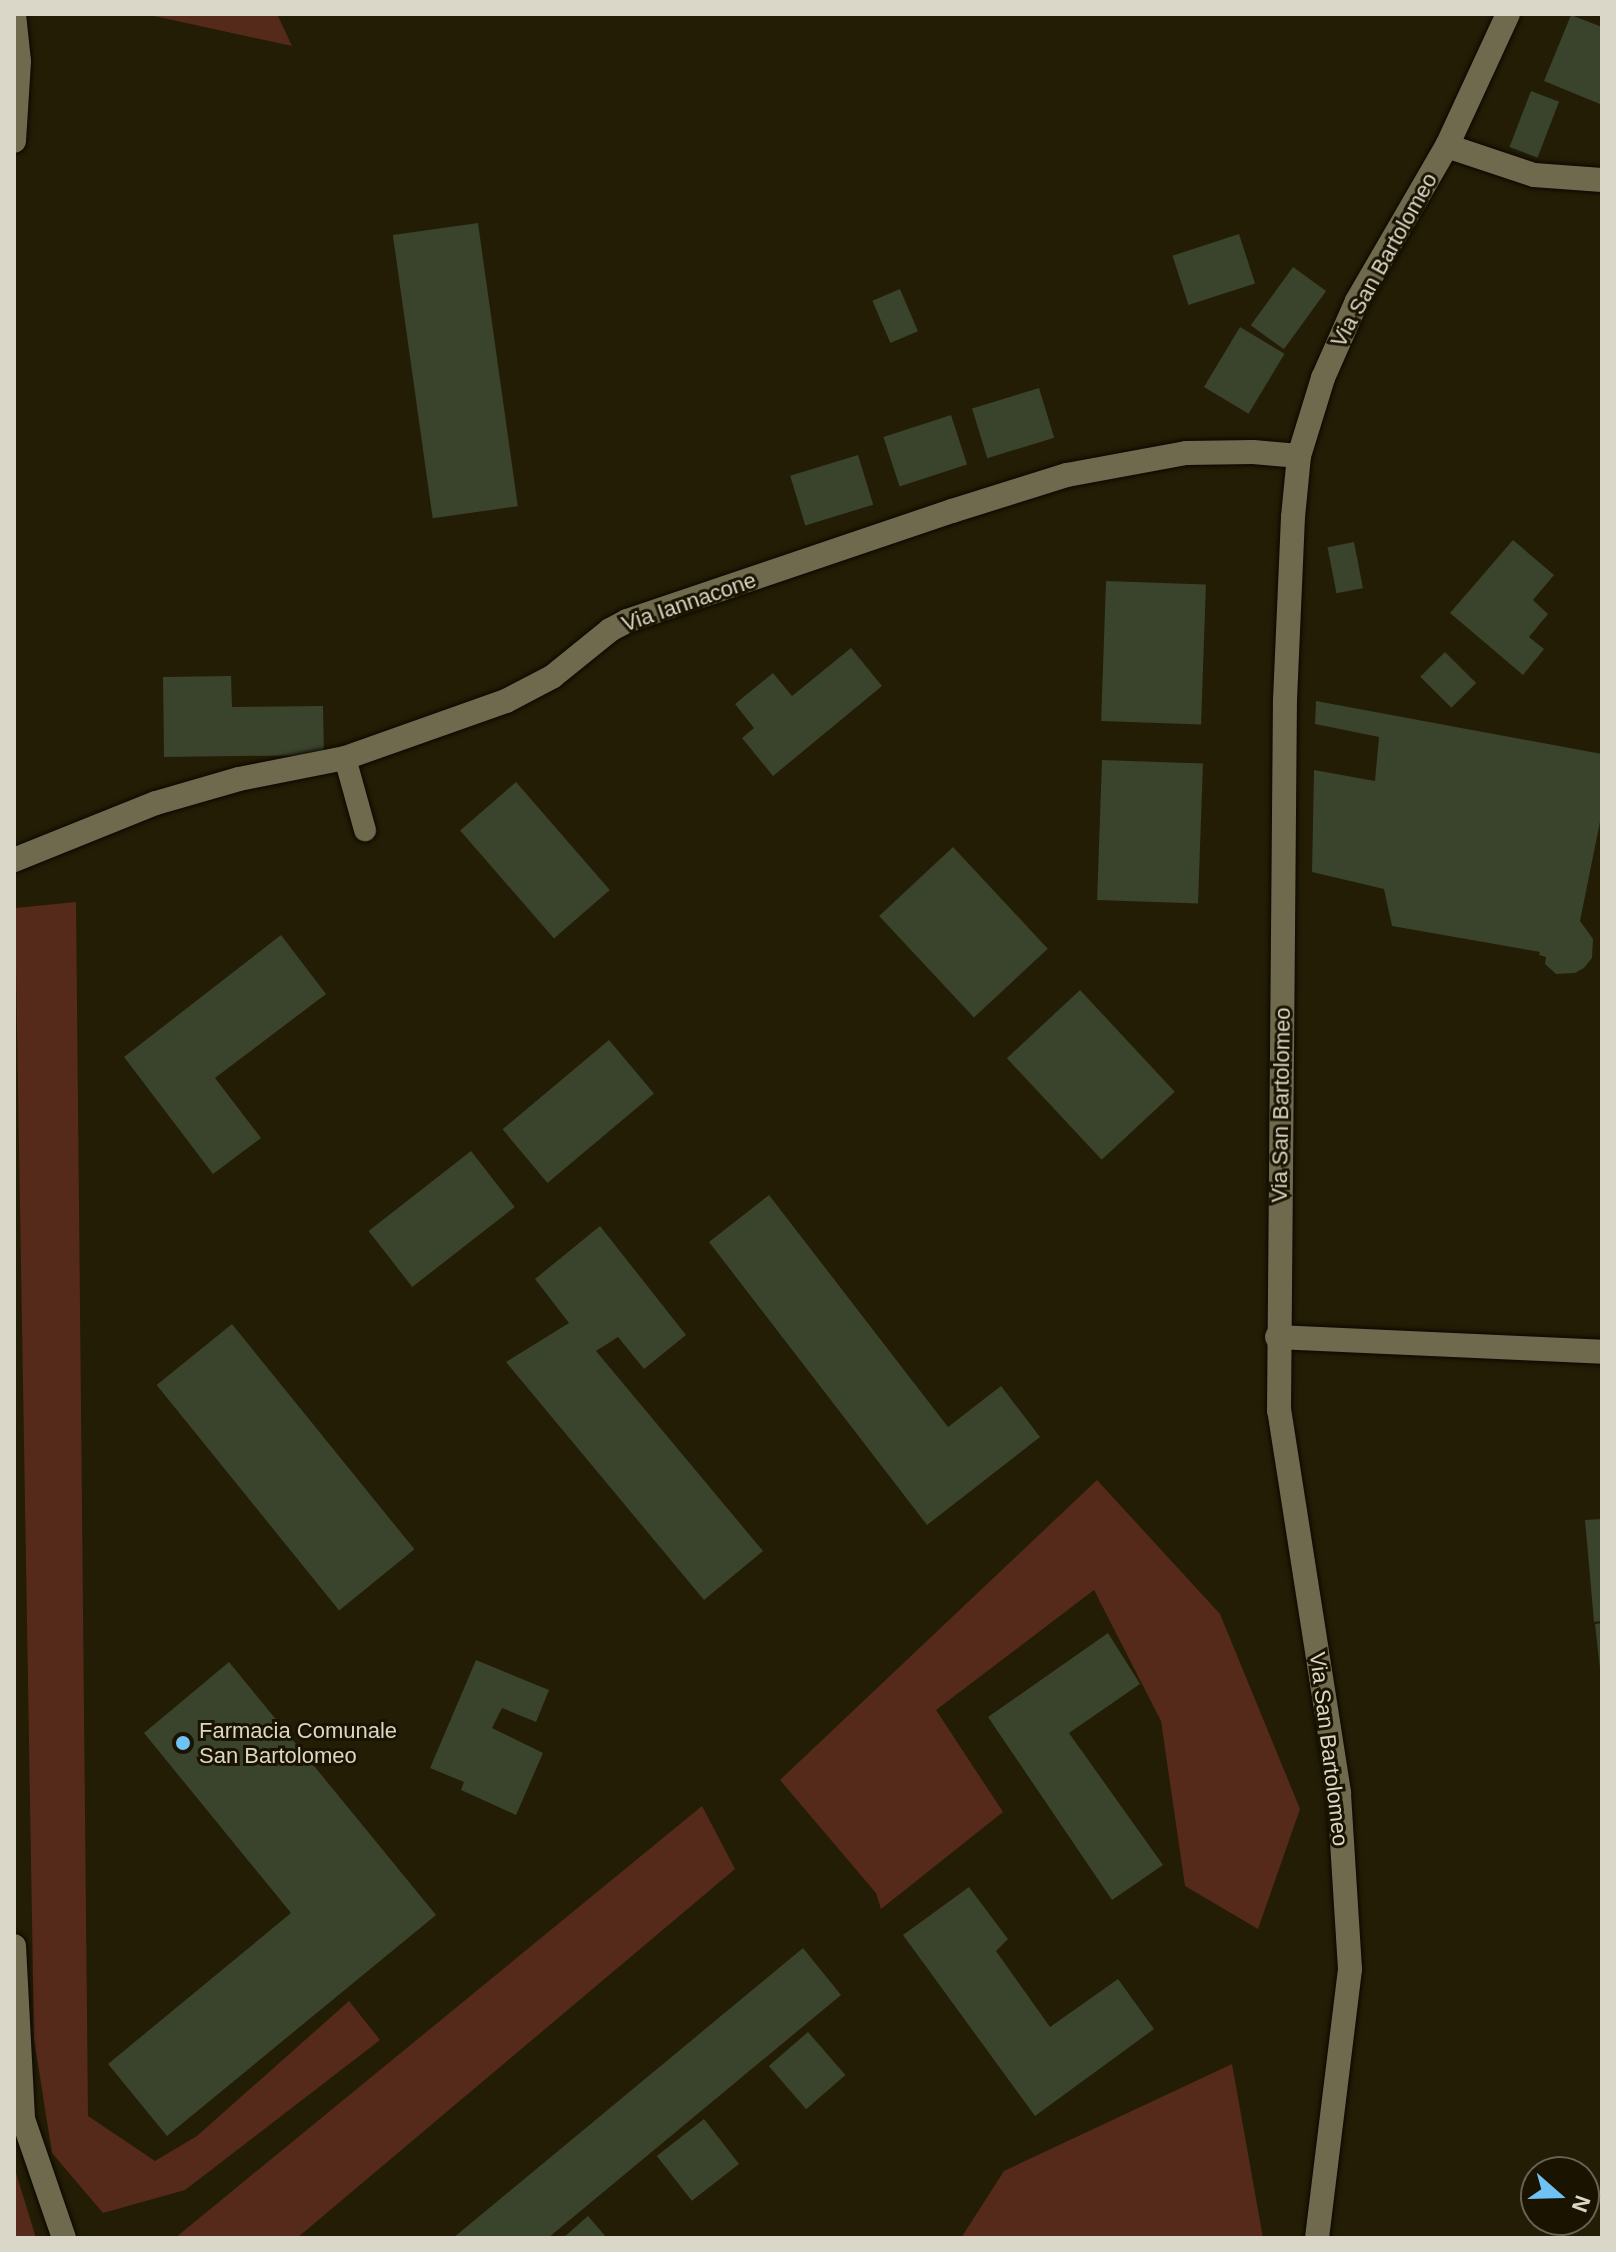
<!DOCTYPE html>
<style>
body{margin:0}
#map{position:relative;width:1616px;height:2252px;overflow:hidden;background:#221d04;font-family:Arial,sans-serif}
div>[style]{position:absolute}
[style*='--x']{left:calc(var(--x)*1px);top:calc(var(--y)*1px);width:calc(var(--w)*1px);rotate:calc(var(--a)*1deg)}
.green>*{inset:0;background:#562a1a}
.building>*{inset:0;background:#3a432b;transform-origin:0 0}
.roads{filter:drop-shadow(0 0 2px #0b0700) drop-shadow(0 0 2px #0b0700)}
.lane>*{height:22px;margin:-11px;padding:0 11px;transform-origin:11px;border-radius:11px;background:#6f694e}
.street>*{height:24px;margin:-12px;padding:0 12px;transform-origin:12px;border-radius:12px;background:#6f694e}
.dots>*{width:22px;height:22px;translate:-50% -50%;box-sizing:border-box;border:4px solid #191300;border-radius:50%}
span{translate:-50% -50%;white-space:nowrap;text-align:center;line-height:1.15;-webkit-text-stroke:6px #191300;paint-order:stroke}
.street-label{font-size:22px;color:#dad7c8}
.poi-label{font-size:22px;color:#dad7c8}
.left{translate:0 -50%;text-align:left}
.frame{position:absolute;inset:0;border:16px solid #dad7c8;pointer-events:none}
.north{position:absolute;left:1520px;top:2156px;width:80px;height:80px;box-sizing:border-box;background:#191300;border:2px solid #666150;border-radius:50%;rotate:110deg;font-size:22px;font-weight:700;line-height:32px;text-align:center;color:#dad7c8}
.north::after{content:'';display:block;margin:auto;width:28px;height:36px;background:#70c2f4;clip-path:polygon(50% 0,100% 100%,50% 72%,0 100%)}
</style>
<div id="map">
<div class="green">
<div style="clip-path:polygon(145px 14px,277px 14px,292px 46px)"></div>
<div style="clip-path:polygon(76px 902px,88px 2116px,155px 2161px,197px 2136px,349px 2001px,380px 2040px,185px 2190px,103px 2213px,52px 2153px,34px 2039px,15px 908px)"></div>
<div style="clip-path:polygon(1097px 1480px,1220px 1614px,1300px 1809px,1258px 1929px,1185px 1886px,1161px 1721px,1094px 1590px,936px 1710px,1003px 1812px,881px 1909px,876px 1893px,780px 1780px)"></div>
<div style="clip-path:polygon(702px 1806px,735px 1869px,297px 2238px,175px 2238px)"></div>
<div style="clip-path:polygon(1232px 2064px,1263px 2238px,961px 2238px,1004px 2171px)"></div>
<div style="clip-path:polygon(14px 2172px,16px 2173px,36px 2238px,14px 2238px)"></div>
</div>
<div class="building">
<div style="clip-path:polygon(1571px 15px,1602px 27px,1600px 104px,1544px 81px)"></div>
<div style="left:1531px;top:91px;width:30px;height:60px;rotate:21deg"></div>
<div style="left:478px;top:223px;width:286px;height:86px;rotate:82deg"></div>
<div style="left:1239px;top:234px;width:52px;height:70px;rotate:72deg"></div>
<div style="left:1293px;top:267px;width:41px;height:72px;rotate:36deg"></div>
<div style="left:900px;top:289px;width:46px;height:30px;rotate:67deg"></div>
<div style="left:1240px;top:327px;width:52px;height:70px;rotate:31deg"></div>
<div style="left:1039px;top:388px;width:52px;height:70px;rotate:73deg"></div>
<div style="left:951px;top:415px;width:52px;height:71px;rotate:72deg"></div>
<div style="left:858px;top:455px;width:52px;height:71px;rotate:73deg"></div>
<div style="clip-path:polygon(1513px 540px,1554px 575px,1533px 600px,1548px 614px,1529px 637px,1544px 649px,1523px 675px,1450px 613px)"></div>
<div style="left:1354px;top:542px;width:47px;height:27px;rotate:79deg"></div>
<div style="left:1106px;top:581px;width:100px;height:140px;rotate:2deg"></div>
<div style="clip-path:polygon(851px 648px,882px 686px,773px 776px,742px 738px,754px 728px,735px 704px,773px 673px,792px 696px)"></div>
<div style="left:1445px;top:652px;width:44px;height:35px;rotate:45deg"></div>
<div style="clip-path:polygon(231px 676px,232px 707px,323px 706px,324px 755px,164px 757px,163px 677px)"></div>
<div style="clip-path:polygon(1316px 701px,1602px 754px,1602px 812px,1580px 921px,1593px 939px,1592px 958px,1584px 968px,1575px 973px,1556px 974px,1545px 964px,1546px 957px,1539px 955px,1540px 952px,1392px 926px,1384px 889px,1312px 872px,1314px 770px,1375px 781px,1379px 737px,1315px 724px)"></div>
<div style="left:1102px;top:760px;width:101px;height:140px;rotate:2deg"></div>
<div style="left:516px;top:782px;width:143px;height:74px;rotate:49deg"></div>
<div style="left:953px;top:847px;width:139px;height:101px;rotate:47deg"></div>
<div style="clip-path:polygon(281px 935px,326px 994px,215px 1078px,261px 1138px,213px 1174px,124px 1057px)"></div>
<div style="left:1080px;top:990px;width:139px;height:100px;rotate:47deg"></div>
<div style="left:609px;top:1040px;width:70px;height:139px;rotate:50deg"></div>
<div style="left:471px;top:1151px;width:71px;height:130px;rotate:52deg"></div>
<div style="clip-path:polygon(769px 1195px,948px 1427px,1001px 1386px,1040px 1437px,927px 1525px,709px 1242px)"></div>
<div style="clip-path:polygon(600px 1226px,686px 1335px,644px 1369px,618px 1337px,596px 1351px,763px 1551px,704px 1600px,506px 1362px,569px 1323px,535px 1279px)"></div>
<div style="left:232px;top:1324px;width:290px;height:97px;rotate:51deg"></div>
<div style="clip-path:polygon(1602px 1519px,1602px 1621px,1594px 1622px,1585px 1520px)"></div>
<div style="clip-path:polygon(1602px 1623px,1602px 1669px,1600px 1669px,1595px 1624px)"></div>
<div style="clip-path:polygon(1108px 1633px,1140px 1684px,1069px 1733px,1163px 1865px,1112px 1900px,988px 1717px)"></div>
<div style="clip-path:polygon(476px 1660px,549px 1690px,536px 1722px,502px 1708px,492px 1728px,543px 1753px,516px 1815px,461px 1790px,464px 1782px,430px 1768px)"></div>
<div style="clip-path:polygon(229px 1662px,436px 1915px,167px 2136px,108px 2064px,291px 1913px,144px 1733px)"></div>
<div style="clip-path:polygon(969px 1887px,1008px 1939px,996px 1951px,1050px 2027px,1118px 1979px,1154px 2029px,1035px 2116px,903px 1935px)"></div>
<div style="clip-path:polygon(803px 1948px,841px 1995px,548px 2238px,453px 2238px)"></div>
<div style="left:808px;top:2032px;width:57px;height:52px;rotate:49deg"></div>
<div style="left:704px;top:2119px;width:57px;height:60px;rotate:52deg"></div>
<div style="clip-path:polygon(588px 2216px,607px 2238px,563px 2238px)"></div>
</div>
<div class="roads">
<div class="lane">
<div style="--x:345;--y:758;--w:75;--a:74.5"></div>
</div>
<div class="street">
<div style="--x:14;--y:141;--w:80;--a:-86.4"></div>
<div style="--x:19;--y:61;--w:47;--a:-96.1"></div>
<div style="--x:1447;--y:146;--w:92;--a:18.4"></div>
<div style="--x:1534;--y:175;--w:68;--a:4.2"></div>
<div style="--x:14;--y:860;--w:153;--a:-21.9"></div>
<div style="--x:156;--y:803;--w:86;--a:-16.1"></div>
<div style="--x:239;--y:779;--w:108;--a:-11.2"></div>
<div style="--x:345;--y:758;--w:171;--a:-19.5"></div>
<div style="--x:506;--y:701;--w:52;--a:-27.6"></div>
<div style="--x:552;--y:677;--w:75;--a:-39"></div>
<div style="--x:610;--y:630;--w:19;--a:-28"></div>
<div style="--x:627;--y:621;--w:343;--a:-18.7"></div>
<div style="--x:952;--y:511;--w:121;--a:-17.4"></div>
<div style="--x:1067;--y:475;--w:121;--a:-10.5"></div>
<div style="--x:1186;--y:453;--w:67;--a:-0.9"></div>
<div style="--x:1253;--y:452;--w:46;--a:5"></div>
<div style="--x:1277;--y:1337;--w:325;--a:2.6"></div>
<div style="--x:14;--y:1946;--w:173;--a:87"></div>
<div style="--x:23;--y:2119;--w:126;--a:71"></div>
<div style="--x:1317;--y:2238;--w:271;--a:-83"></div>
<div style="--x:1350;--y:1969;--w:177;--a:-93.6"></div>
<div style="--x:1339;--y:1792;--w:386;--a:-98.9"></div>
<div style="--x:1279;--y:1411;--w:711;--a:-89.52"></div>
<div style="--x:1285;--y:700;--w:183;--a:-87.5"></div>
<div style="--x:1293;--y:517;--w:61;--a:-84.4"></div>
<div style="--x:1299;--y:456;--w:82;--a:-72.9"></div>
<div style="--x:1323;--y:378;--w:84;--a:-66.2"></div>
<div style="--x:1357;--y:301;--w:179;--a:-59.9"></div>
<div style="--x:1447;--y:146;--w:145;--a:-65.2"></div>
</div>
</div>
<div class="dots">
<div style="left:183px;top:1743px;background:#70c2f4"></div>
</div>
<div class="street-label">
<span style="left:1384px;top:260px;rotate:-61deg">Via San Bartolomeo</span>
<span style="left:689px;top:602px;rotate:-19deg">Via Iannacone</span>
<span style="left:1281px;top:1105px;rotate:-89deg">Via San Bartolomeo</span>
<span style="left:1329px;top:1749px;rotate:83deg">Via San Bartolomeo</span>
</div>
<div class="poi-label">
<span class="left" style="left:199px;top:1743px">Farmacia Comunale<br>San Bartolomeo</span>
</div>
<div class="frame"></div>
<div class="north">N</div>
</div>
